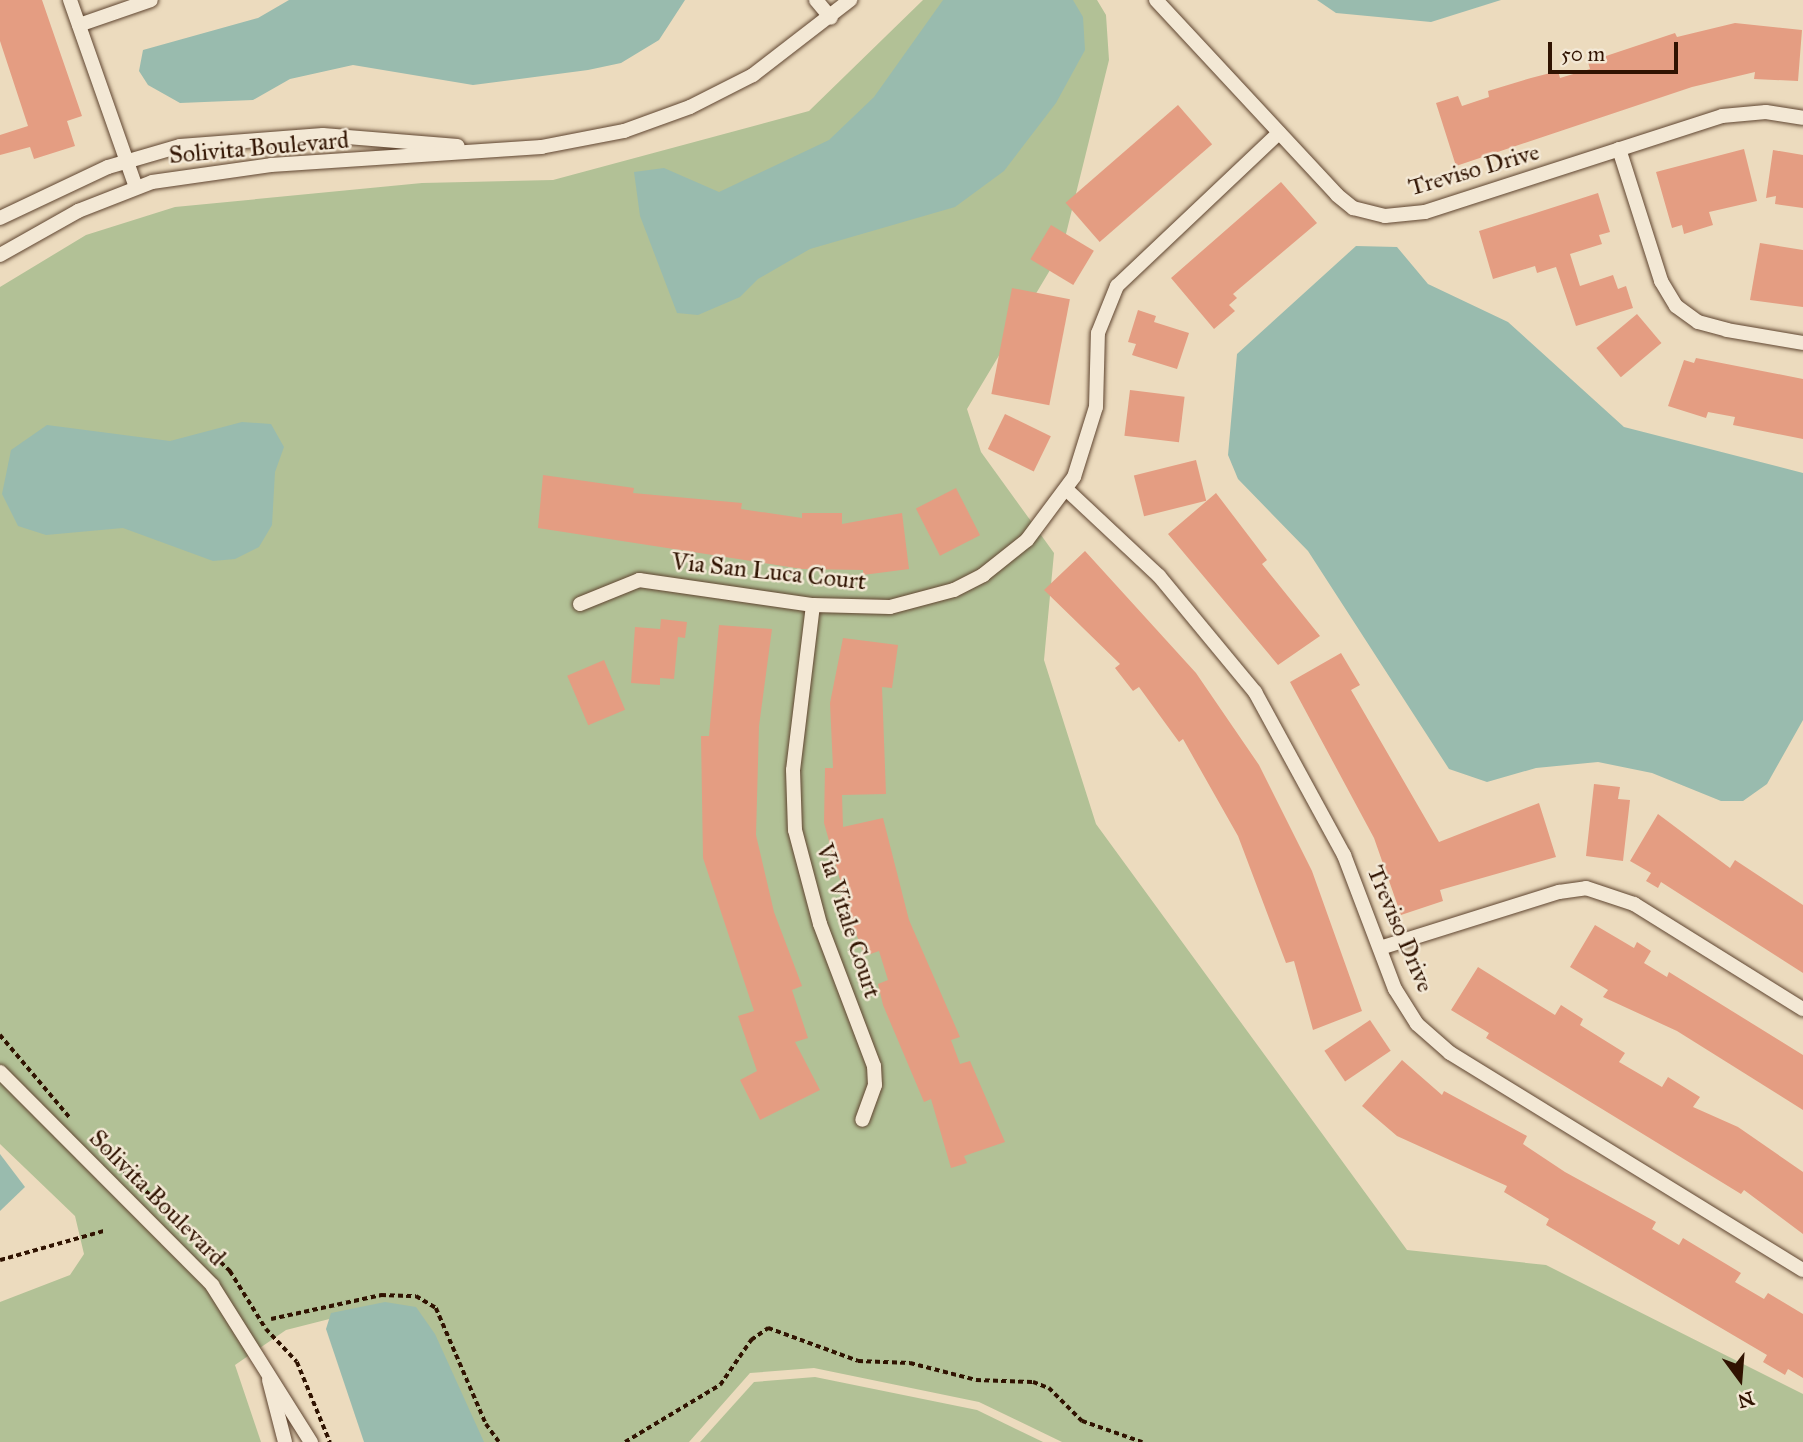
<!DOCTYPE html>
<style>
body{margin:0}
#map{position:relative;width:1803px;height:1442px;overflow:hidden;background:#ecdbbe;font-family:"IM FELL Great Primer",serif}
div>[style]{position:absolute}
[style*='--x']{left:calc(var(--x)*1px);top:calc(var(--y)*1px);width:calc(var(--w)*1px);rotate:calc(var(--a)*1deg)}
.green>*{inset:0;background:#b2c196}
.water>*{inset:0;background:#99bbae}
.building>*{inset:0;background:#e49d82;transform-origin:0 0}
.path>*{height:3.5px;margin-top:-1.75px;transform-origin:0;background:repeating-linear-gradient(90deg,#301301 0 5px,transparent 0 8.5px)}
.roads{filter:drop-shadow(0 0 2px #5f4530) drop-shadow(0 0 2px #5f4530)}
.street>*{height:14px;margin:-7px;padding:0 7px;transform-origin:7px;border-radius:7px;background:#f3e8d5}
span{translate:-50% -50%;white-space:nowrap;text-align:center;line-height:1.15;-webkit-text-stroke:5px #f3e8d5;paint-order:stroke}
.street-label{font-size:24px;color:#301301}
.north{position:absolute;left:1705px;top:1344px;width:70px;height:70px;-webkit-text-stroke:5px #f3e8d5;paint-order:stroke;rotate:164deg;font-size:19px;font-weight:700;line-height:28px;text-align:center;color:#301301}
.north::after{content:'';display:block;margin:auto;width:24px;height:32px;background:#301301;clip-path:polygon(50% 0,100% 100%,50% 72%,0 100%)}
.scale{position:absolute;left:1548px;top:42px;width:130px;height:32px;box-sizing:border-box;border:4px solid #301301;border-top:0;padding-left:9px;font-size:21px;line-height:24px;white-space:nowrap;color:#301301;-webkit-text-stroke:5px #f3e8d5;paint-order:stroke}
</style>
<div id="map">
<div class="green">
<div style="clip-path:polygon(923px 0,1097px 0,1106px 15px,1109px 60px,1062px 250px,967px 409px,981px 452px,1054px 553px,1044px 660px,1096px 824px,1407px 1250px,1546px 1265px,1803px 1394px,1803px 1442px,1062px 1442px,979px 1402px,814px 1368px,750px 1373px,689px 1442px,478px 1442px,353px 1313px,286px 1330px,235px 1365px,261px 1442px,0 1442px,0 1302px,70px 1275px,84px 1254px,75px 1216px,0 1144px,0 287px,86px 235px,175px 207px,422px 183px,553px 180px,809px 111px)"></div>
<div style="clip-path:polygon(815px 1377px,977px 1410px,1043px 1442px,700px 1442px,754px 1382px)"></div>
</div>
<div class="water">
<div style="clip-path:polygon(289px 0,685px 0,659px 40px,621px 63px,588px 70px,473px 85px,353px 65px,290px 79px,253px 100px,180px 103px,148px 85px,139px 71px,143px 50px,258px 18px)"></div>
<div style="clip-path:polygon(943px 0,1073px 0,1083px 17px,1085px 50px,1056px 103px,1004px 171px,955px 207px,810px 249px,758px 279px,740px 297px,698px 315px,677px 313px,640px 216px,634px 172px,664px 168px,719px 192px,829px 140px,874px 97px)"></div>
<div style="clip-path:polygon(1317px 0,1501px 0,1431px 22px,1336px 13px)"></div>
<div style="clip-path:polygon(1356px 246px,1397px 247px,1428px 284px,1508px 322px,1624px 427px,1803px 473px,1803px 720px,1767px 784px,1743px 801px,1721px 801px,1652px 773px,1598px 762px,1536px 768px,1487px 782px,1449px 769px,1308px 551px,1238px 479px,1228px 455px,1237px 354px)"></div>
<div style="clip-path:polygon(242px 422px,271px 424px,284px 447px,275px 472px,272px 525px,259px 547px,235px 559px,213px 561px,123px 528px,46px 535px,18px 526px,2px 494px,11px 450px,47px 425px,170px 441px)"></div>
<div style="clip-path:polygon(0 1154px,25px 1187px,0 1211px)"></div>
<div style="clip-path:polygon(385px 1302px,416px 1307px,435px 1334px,484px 1442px,364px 1442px,326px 1329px,331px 1313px)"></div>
</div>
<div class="building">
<div style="clip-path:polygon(0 0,42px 0,82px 116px,67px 121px,75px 146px,34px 159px,30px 147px,0 155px,0 135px,28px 126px,0 41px)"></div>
<div style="clip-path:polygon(1735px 23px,1802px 30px,1798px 81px,1754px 79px,1755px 72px,1692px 87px,1456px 166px,1436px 103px,1458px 96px,1462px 106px,1489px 97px,1488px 91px,1531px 78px,1558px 71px,1560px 78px,1590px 69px,1588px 62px,1675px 33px,1677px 37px)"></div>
<div style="left:1178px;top:105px;width:52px;height:149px;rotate:49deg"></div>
<div style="clip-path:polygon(1744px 149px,1757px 201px,1709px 212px,1713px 225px,1684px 234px,1682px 225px,1672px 228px,1656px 172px)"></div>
<div style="clip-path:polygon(1773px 150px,1803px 155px,1803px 208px,1775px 204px,1776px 196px,1766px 198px)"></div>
<div style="clip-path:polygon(1281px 182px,1317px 223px,1233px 294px,1237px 298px,1229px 305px,1235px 311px,1214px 329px,1171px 278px)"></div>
<div style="clip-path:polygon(1598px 193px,1610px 232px,1599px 235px,1602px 244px,1570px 254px,1580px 286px,1613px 275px,1618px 289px,1626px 286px,1633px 308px,1576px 326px,1556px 267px,1537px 273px,1535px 266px,1493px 279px,1479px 231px)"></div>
<div style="left:1051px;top:225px;width:50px;height:40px;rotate:31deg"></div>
<div style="clip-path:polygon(1760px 243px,1803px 250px,1803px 307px,1750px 300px)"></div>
<div style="left:1012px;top:288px;width:59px;height:108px;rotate:11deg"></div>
<div style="clip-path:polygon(1138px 310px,1156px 316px,1154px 322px,1189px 333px,1177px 369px,1132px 355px,1136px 344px,1128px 342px)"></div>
<div style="left:1637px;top:314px;width:38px;height:53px;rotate:50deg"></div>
<div style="clip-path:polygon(1696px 358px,1803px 379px,1803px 439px,1733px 425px,1735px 417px,1708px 412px,1706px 418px,1668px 406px,1684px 360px,1694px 363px)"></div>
<div style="left:1130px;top:390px;width:55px;height:46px;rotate:7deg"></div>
<div style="left:1005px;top:414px;width:51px;height:39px;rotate:26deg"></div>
<div style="left:1196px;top:460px;width:42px;height:64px;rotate:76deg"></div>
<div style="clip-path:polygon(543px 475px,634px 488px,633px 493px,742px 503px,741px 509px,802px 518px,802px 513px,842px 513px,842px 524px,902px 513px,909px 569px,863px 575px,863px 570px,802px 569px,538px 528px)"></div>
<div style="left:956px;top:488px;width:53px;height:45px;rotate:63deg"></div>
<div style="clip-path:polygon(1216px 493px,1267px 560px,1262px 564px,1320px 636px,1278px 665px,1168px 534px)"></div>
<div style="clip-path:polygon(1085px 551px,1196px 673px,1259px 765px,1312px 871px,1362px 1011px,1313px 1030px,1294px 961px,1286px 963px,1238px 836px,1183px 739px,1179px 742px,1139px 687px,1133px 691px,1115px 668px,1120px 664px,1044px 590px)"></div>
<div style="clip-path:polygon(661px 619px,687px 622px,685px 638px,678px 637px,674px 679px,660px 678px,660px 685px,631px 683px,635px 627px,660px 629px)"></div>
<div style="clip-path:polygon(719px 625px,772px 629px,759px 726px,756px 835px,774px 912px,802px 986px,792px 990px,808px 1038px,795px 1042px,820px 1090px,760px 1120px,740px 1080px,757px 1071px,738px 1016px,754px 1011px,703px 858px,701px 736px,709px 736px)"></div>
<div style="clip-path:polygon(843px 638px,898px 645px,892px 688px,882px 687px,886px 794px,842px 795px,843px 827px,883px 818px,909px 920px,960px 1037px,951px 1040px,960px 1064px,970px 1061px,1005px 1142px,964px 1156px,967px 1163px,951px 1168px,931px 1099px,924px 1102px,883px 1005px,878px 984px,888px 980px,879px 951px,865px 956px,853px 926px,824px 823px,825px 768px,833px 768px,830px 703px)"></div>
<div style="clip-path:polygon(1341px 653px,1360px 685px,1351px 690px,1439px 842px,1539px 803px,1556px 857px,1440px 890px,1443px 901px,1401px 915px,1374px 838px,1290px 682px)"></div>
<div style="left:604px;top:660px;width:54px;height:40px;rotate:67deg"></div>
<div style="clip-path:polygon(1594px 784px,1620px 787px,1618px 799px,1630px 800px,1623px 861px,1586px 856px)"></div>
<div style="clip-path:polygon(1658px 814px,1730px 868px,1735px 860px,1803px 905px,1803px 973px,1661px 882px,1658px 888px,1646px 881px,1651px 873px,1630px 861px)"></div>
<div style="clip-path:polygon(1595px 925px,1634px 948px,1637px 942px,1651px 951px,1644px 963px,1667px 977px,1669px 972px,1803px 1055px,1803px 1110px,1677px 1031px,1603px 997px,1608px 990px,1570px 967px)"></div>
<div style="clip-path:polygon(1478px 967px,1555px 1015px,1561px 1005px,1583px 1019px,1580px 1025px,1625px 1053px,1619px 1062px,1662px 1087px,1668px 1077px,1700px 1097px,1693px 1107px,1738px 1127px,1803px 1172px,1803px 1234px,1744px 1190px,1741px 1194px,1486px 1038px,1489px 1033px,1451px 1010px)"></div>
<div style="left:1370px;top:1020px;width:37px;height:55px;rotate:56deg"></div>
<div style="clip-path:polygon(1402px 1060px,1442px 1095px,1444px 1091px,1527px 1136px,1523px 1144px,1565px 1172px,1656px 1222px,1652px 1229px,1679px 1245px,1683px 1238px,1741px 1273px,1735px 1282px,1764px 1299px,1768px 1293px,1803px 1314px,1803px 1378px,1788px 1369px,1785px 1375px,1763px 1362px,1767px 1355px,1546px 1225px,1549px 1219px,1504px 1192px,1507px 1186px,1397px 1136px,1362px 1106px)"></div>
</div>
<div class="path">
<div style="--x:0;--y:1035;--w:110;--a:49.8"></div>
<div style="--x:91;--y:1139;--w:192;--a:43.5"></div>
<div style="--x:230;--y:1271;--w:68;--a:58.2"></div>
<div style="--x:266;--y:1329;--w:45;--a:46.8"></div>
<div style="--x:297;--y:1362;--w:87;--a:67.6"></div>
<div style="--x:0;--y:1260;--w:108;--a:-15.6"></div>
<div style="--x:271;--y:1319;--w:113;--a:-12.3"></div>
<div style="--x:381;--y:1295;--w:35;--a:2"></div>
<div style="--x:416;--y:1296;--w:23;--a:31"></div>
<div style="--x:436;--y:1308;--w:126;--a:66.7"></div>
<div style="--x:486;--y:1424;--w:22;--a:54"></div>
<div style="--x:625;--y:1442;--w:111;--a:-31"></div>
<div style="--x:720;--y:1385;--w:55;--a:-55.4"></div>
<div style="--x:751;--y:1340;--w:21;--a:-35"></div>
<div style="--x:768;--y:1328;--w:96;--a:20.1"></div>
<div style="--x:858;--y:1361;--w:52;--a:2.2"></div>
<div style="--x:910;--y:1363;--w:68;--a:14.4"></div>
<div style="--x:976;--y:1380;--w:57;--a:2"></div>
<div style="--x:1033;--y:1382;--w:17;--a:21"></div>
<div style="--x:1049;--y:1388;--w:47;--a:45"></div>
<div style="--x:1082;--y:1421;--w:64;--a:19.3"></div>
</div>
<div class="roads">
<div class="street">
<div style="--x:70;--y:0;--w:198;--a:70.6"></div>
<div style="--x:816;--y:0;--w:23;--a:50"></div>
<div style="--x:1156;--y:0;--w:266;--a:47.1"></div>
<div style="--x:1337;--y:195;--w:21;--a:39"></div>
<div style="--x:1353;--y:208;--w:33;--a:14"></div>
<div style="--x:1385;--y:216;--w:40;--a:-5.7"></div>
<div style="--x:1425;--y:212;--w:312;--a:-17.9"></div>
<div style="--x:1722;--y:116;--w:44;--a:-5.2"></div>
<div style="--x:1766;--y:112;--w:37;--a:9"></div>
<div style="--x:79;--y:25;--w:76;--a:-19.1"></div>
<div style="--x:1619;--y:149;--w:139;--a:72.3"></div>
<div style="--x:1661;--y:281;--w:29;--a:59"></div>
<div style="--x:1676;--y:306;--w:27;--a:36"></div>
<div style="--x:1698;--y:322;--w:30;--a:15"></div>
<div style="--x:1727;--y:330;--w:77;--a:9.7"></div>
<div style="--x:0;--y:218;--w:119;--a:-25.3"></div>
<div style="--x:108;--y:167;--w:75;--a:-16.3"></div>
<div style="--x:180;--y:146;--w:143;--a:-4.4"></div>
<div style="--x:323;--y:135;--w:135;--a:4.7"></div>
<div style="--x:0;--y:255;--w:90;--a:-29.4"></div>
<div style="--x:78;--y:211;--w:79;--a:-21.4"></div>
<div style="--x:152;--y:182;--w:120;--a:-8.1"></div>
<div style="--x:271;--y:165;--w:271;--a:-3.8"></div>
<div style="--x:541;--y:147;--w:85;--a:-10.9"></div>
<div style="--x:624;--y:131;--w:70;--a:-20"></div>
<div style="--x:690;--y:107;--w:71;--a:-26.9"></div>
<div style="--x:753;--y:75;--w:123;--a:-37.7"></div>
<div style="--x:1067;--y:490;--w:126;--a:43.1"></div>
<div style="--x:1159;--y:576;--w:151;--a:50.4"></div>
<div style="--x:1255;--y:692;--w:186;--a:61.4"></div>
<div style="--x:1344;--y:855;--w:143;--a:69.2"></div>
<div style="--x:1395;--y:989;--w:41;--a:57.8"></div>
<div style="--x:1417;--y:1024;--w:44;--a:41.3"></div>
<div style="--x:1450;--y:1053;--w:414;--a:31.6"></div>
<div style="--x:580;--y:604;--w:64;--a:-22.1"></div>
<div style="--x:639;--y:580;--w:176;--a:8.2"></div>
<div style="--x:813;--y:605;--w:77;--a:1.5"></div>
<div style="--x:890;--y:607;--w:66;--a:-14.9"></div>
<div style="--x:954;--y:590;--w:33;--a:-27"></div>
<div style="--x:983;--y:575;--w:56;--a:-38.5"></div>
<div style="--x:1027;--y:540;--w:79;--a:-53.3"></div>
<div style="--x:1074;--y:477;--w:73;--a:-72.6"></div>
<div style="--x:1096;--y:407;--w:74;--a:-88.5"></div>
<div style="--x:1098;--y:333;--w:51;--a:-68"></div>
<div style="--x:1117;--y:286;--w:223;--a:-43.4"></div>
<div style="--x:813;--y:605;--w:166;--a:96.9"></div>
<div style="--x:793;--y:770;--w:60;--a:88.1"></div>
<div style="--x:795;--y:830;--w:97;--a:75.1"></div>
<div style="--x:820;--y:924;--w:152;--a:69.2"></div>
<div style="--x:874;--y:1066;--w:19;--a:87"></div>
<div style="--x:875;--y:1085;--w:37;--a:110"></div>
<div style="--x:1380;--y:948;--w:188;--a:-17.4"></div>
<div style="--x:1559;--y:892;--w:27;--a:-8"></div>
<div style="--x:1586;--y:888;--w:51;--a:18.4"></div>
<div style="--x:1634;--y:904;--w:199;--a:31.9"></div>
<div style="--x:0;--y:1072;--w:301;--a:45.1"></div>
<div style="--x:212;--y:1285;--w:186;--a:57.8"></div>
<div style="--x:269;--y:1380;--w:64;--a:75.5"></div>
</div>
</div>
<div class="street-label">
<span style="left:259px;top:148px;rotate:-5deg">Solivita Boulevard</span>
<span style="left:1474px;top:170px;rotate:-16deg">Treviso Drive</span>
<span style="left:769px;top:572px;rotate:6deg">Via San Luca Court</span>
<span style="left:848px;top:921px;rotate:72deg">Via Vitale Court</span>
<span style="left:1400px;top:929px;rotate:67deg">Treviso Drive</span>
<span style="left:157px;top:1198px;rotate:45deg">Solivita Boulevard</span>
</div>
<div class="north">N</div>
<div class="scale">50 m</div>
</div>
